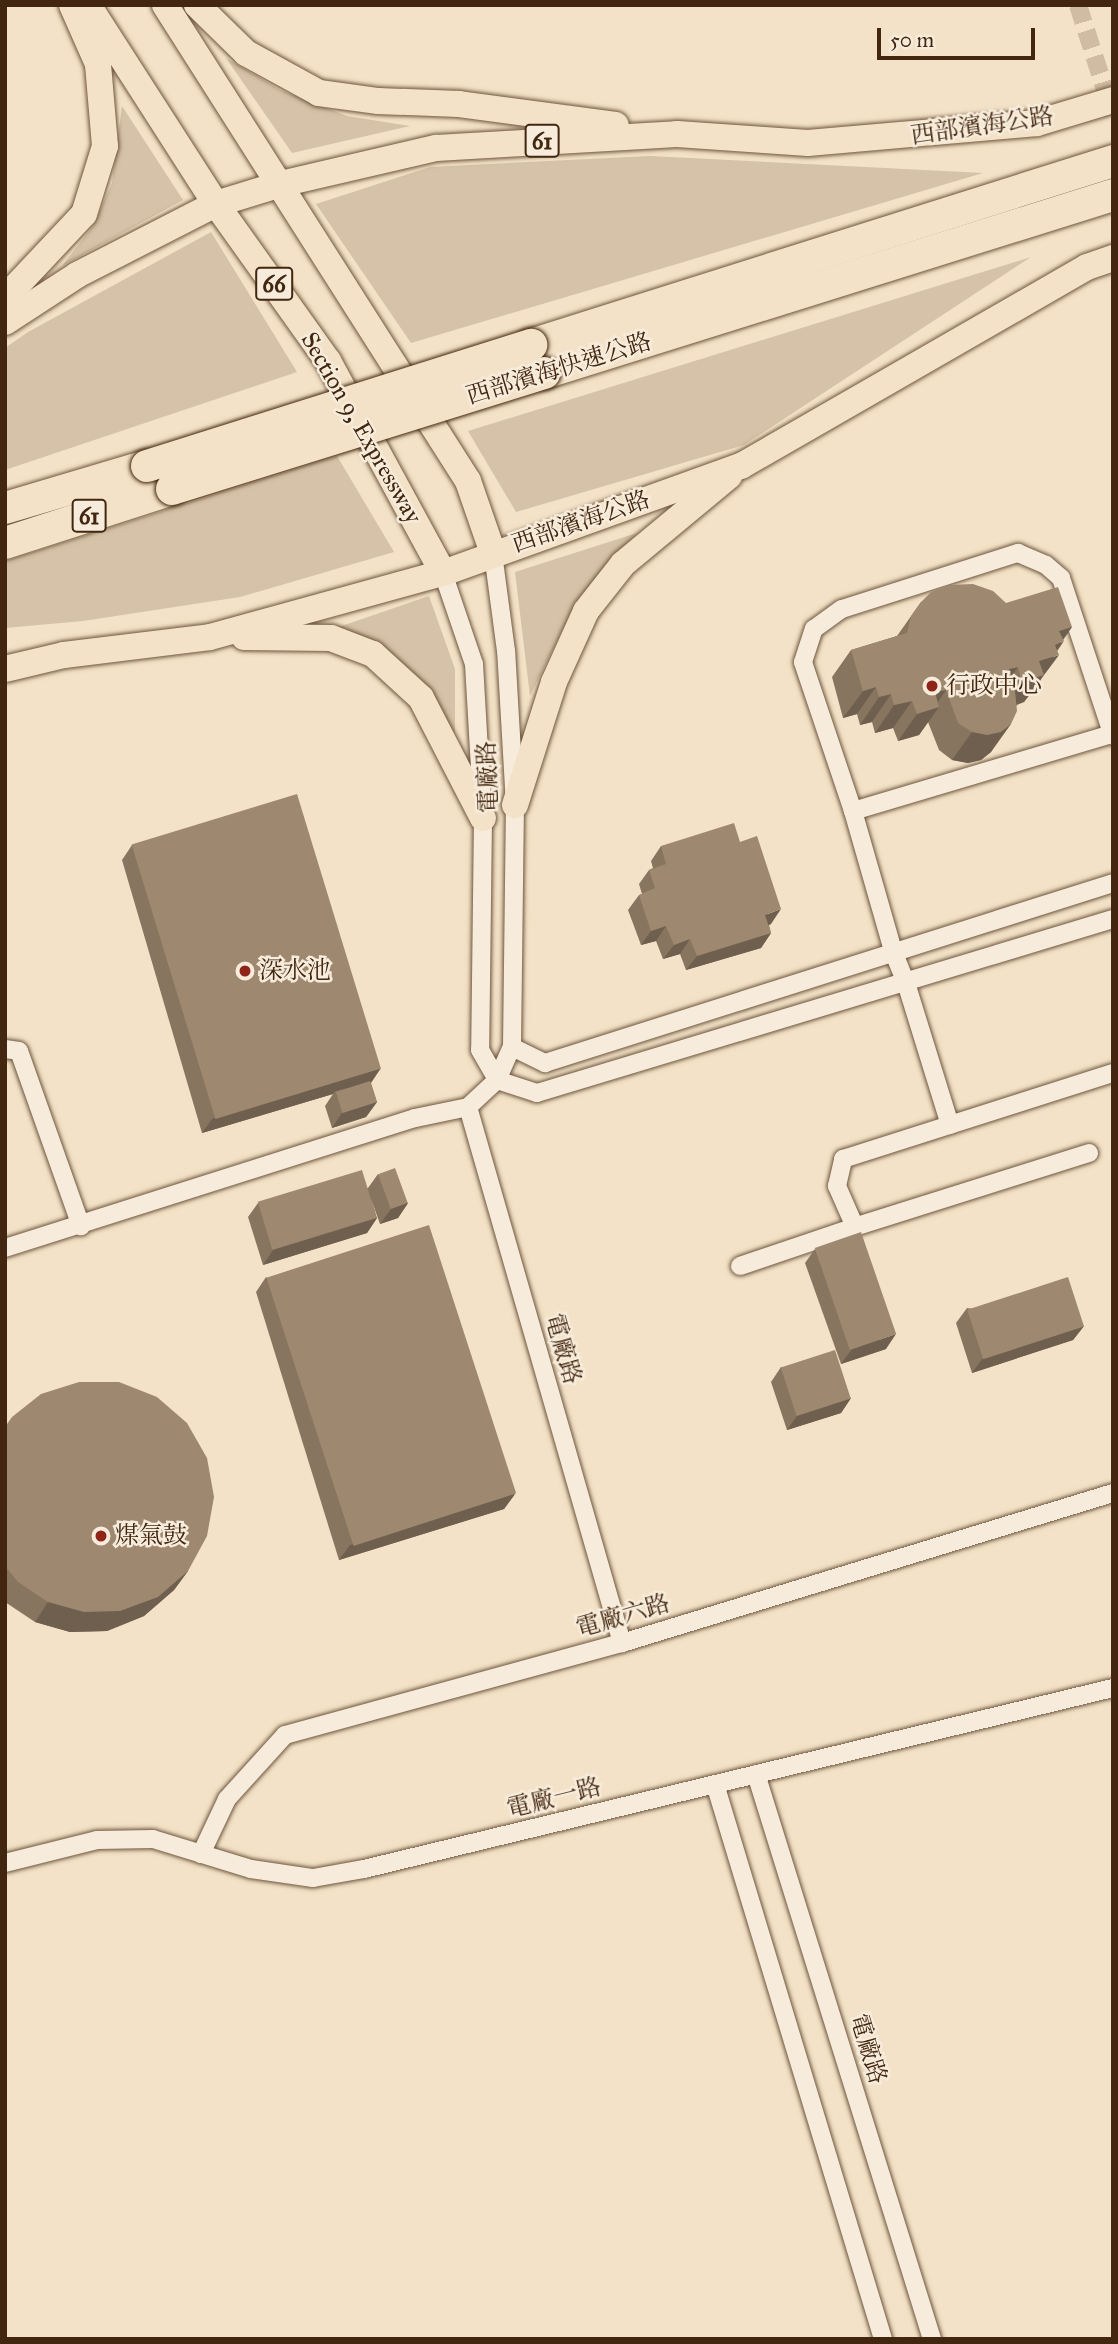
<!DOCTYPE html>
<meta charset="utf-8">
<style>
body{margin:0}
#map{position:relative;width:1118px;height:2344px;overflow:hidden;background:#f3e2c7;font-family:"IM FELL Great Primer","Noto Serif TC",serif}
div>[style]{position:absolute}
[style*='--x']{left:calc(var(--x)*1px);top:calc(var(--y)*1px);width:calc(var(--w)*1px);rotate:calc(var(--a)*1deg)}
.green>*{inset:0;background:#d5c2a8}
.street-tunnel>*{height:18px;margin-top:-9px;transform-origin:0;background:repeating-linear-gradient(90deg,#d0bca2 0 18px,transparent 0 27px)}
.roads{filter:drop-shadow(0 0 2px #6e553d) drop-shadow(0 0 2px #6e553d)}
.street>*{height:18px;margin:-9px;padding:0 9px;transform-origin:9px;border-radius:9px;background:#f7ecdb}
.primary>*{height:26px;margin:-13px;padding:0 13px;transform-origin:13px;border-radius:13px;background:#f3e2c7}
.highway>*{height:32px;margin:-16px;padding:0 16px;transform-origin:16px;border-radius:16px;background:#f3e2c7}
.bridges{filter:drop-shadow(0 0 2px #42260f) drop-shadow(0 0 2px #42260f)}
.highway-bridge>*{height:32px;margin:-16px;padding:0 16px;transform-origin:16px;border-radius:16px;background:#f3e2c7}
.wall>*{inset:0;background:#88755f}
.shaded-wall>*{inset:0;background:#6f5f4e}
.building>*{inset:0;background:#9e886f;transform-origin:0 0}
.dots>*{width:19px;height:19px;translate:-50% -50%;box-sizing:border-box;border:4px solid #f7ecdb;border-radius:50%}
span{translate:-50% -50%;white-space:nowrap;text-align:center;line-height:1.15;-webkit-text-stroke:5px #f7ecdb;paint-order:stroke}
.shield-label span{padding:2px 5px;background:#f7ecdb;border:2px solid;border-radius:5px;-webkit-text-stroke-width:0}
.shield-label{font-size:23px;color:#42260f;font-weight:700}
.street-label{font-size:24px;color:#42260f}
.poi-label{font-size:24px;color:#42260f}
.left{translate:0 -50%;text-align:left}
.frame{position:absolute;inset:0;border:7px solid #42260f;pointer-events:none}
.scale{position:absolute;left:877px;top:28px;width:158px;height:32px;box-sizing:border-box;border:4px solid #42260f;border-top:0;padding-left:9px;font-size:21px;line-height:24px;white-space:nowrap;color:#42260f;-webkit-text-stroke:5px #f7ecdb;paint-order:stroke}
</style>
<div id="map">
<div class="green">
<div style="clip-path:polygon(226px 58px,280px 90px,347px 116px,410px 126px,292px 153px)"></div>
<div style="clip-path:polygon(122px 106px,183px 200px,62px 266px,93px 226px,112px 183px)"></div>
<div style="clip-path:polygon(650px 156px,983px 173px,411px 343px,316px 204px,430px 167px)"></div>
<div style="clip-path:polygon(211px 232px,297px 372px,5px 470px,5px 348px,28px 332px)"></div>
<div style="clip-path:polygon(1031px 257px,744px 445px,516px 512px,468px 431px)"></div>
<div style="clip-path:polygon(337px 456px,394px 552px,240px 597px,83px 621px,5px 628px,5px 561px)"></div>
<div style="clip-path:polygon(637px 533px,596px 577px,573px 608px,530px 696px,515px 572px)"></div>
<div style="clip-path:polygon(429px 596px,455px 669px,455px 734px,427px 690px,330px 630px)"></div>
</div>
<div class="street-tunnel">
<div style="--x:1078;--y:5;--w:115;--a:72.3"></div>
</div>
<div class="roads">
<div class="street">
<div style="--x:443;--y:573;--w:96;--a:71.2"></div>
<div style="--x:474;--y:664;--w:154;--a:86.7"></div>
<div style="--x:483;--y:818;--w:232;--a:90.7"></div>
<div style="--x:480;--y:1050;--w:34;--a:60"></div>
<div style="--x:497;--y:1080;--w:42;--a:18"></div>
<div style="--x:537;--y:1093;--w:602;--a:-16.81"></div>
<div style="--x:853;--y:811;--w:270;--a:-16.6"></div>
<div style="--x:512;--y:1047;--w:37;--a:26"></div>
<div style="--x:545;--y:1063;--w:596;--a:-17.58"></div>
<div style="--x:5;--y:1049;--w:14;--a:8"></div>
<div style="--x:19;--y:1051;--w:186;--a:70.5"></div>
<div style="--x:468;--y:1107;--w:40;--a:-43"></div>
<div style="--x:497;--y:1080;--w:36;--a:-66"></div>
<div style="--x:512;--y:1047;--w:242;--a:-89.3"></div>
<div style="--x:515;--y:805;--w:154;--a:-93.3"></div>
<div style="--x:506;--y:651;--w:99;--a:-97.6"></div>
<div style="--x:468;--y:1107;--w:558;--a:73.97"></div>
<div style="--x:950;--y:1125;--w:149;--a:-107.2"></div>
<div style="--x:906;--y:983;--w:31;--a:-112"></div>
<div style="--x:894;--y:954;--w:149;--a:-106"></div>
<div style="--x:853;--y:811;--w:157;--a:-108.6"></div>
<div style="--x:803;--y:662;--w:35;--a:-72"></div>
<div style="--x:814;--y:629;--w:34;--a:-36"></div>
<div style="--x:842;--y:609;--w:185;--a:-17.7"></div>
<div style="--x:1018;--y:553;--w:30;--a:23"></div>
<div style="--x:1046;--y:565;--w:20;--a:41"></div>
<div style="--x:1061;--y:578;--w:166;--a:71.8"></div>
<div style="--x:1089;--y:1153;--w:245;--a:162.5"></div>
<div style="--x:855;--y:1227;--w:45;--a:-113.7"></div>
<div style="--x:837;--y:1186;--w:28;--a:-77"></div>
<div style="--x:843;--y:1159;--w:283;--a:-17.7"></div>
<div style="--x:5;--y:1248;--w:430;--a:-17.6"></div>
<div style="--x:415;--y:1118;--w:54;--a:-11.7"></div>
<div style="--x:740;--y:1266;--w:121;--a:-18.7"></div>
<div style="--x:756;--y:1774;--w:592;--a:72.7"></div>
<div style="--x:715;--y:1784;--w:580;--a:73.16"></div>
<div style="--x:201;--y:1854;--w:61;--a:-64.7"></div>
<div style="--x:227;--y:1799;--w:86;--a:-47.8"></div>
<div style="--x:285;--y:1735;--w:349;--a:-15.3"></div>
<div style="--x:622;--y:1643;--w:513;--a:-16.99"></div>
<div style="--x:5;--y:1863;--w:95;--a:-14"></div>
<div style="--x:97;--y:1840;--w:56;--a:-1"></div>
<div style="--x:153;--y:1839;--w:102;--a:17"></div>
<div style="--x:251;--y:1869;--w:63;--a:8.3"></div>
<div style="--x:313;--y:1878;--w:52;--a:-10"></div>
<div style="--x:364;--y:1869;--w:771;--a:-13.59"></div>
</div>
<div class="primary">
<div style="--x:88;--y:5;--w:237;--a:57.3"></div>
<div style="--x:216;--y:204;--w:193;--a:54.5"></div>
<div style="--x:328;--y:361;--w:241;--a:61.5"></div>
<div style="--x:165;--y:5;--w:564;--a:57.52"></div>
<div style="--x:468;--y:481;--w:76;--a:70.9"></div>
<div style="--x:197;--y:5;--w:69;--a:44.4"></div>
<div style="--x:246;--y:53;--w:83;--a:28.7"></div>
<div style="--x:319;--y:93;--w:60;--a:7.7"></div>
<div style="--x:378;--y:101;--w:81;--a:2.1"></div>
<div style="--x:459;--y:104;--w:158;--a:7.6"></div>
<div style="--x:5;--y:298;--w:115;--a:-46.8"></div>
<div style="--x:84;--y:214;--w:71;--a:-72.8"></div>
<div style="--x:105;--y:146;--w:82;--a:-94.9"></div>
<div style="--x:98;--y:64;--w:64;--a:-113.8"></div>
<div style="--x:5;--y:322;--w:86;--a:-33.1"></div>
<div style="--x:77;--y:275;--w:156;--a:-27.1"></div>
<div style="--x:216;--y:204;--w:68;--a:-17.1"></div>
<div style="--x:281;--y:184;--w:159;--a:-13.1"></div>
<div style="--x:436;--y:148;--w:241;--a:-3.3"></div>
<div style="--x:677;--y:134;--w:131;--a:3.9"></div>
<div style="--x:808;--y:143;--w:230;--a:-5"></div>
<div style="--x:1037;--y:123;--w:79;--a:-16.8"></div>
<div style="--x:244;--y:637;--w:87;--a:0.7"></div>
<div style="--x:331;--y:638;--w:45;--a:20.9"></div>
<div style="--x:373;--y:654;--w:65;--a:42.5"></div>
<div style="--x:421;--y:698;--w:135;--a:62.7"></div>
<div style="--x:5;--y:669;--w:61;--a:-13.3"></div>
<div style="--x:64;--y:655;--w:147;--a:-7"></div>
<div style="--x:210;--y:637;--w:242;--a:-15.4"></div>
<div style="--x:443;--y:573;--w:317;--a:-19.8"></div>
<div style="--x:741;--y:466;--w:399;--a:-29.9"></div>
<div style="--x:1087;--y:267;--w:28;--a:-19"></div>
<div style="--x:515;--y:805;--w:129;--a:-72.4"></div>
<div style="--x:554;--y:682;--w:78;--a:-65.7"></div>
<div style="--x:586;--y:611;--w:60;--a:-51.8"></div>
<div style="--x:623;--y:564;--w:138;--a:-39.7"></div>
</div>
<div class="highway">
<div style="--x:531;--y:345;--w:610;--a:-17.54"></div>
<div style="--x:544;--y:373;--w:596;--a:-17.37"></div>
<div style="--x:5;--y:508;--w:148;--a:-16.5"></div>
<div style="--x:5;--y:543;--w:176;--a:-17.9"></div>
</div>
</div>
<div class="bridges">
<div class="highway-bridge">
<div style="--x:147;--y:466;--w:403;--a:-17.5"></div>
<div style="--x:172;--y:489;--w:390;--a:-17.3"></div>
</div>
</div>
<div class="wall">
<div style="clip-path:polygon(921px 602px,1006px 603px,1072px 627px,1063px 639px,1039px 683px,1038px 684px,1024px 702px,1017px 705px,991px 752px,981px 760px,968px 763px,952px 760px,939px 750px,928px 722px,919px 735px,898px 741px,893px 728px,875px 733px,872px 722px,860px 725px,857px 714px,843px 718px,832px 677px,851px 650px,897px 636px)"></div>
<div style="clip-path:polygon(740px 842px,771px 924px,769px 925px,771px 933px,761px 948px,686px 970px,680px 954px,663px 959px,656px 941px,641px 945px,628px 910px,639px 895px,642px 894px,639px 884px,649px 870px,653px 868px,651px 861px,661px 846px)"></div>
<div style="clip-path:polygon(132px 845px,371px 1083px,377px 1102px,366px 1117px,332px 1128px,325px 1106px,333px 1094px,202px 1133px,122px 860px)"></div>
<div style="clip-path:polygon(378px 1174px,408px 1203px,398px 1218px,380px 1224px,371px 1199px,377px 1218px,367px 1233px,263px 1265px,248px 1217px,258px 1203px,368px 1188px)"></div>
<div style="clip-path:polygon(815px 1249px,886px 1349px,841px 1364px,805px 1263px)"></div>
<div style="clip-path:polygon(266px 1277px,515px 1494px,504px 1509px,339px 1560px,256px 1292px)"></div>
<div style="clip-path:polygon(967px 1308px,1084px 1326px,1073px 1340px,972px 1373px,956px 1323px)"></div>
<div style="clip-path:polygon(781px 1367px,851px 1398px,841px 1413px,787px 1430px,771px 1382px)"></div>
<div style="clip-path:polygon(5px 1426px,188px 1571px,174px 1590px,144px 1616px,107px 1631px,70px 1632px,35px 1622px,5px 1602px)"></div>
</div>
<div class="shaded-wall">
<div style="clip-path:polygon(1072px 627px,1061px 643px,1064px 641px,1053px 657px,1059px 655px,1024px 702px,1002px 709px,1059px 631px)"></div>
<div style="clip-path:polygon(1018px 667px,998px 695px,1009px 669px)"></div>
<div style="clip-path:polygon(876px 687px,857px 714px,843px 718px,863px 691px)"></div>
<div style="clip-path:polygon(946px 690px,933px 709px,939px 707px,919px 735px,898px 741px,917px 714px,935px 692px)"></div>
<div style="clip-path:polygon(891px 694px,872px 722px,860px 725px,879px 697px)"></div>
<div style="clip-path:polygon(912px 701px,893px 728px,875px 733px,894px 705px)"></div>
<div style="clip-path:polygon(1011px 724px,991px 752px,981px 760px,968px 763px,952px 760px,972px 732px)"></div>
<div style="clip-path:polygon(781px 909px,771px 924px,755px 930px,765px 915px)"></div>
<div style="clip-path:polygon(666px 926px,656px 941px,641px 945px,651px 931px)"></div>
<div style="clip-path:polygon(771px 933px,761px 948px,686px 970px,697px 956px)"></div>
<div style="clip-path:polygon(690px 939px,680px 954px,663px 959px,674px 945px)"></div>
<div style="clip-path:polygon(381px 1068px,371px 1083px,335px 1091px,333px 1094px,202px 1133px,212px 1119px)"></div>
<div style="clip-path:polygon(377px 1102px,366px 1117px,332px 1128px,342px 1113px)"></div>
<div style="clip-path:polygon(408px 1203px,398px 1218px,380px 1224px,391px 1209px)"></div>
<div style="clip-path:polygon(377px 1218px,367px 1233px,263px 1265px,273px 1250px)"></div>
<div style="clip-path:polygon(1084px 1326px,1073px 1340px,972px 1373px,982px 1359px)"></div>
<div style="clip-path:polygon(896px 1334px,886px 1349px,841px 1364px,852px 1349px)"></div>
<div style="clip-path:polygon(851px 1398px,841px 1413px,787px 1430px,797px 1416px)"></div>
<div style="clip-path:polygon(515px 1494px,504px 1509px,339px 1560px,350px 1545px)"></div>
<div style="clip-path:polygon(188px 1571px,174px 1590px,144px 1616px,107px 1631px,70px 1632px,35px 1622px,48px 1602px)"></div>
</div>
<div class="building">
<div style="clip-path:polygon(973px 584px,993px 591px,1006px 603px,1058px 587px,1072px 627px,1059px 631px,1064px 641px,1055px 645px,1059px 655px,1039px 661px,1044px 675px,1022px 682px,1018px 667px,1009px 669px,1014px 681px,1017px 711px,1011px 724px,1001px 732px,987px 735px,972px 732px,958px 723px,946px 690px,935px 692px,939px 707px,917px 714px,912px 701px,894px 705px,891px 694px,879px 697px,876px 687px,863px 691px,851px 650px,907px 633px,911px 616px,921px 602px,931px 592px,949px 585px)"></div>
<div style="left:297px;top:794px;width:287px;height:173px;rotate:73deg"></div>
<div style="clip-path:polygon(734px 823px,740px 842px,757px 836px,781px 909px,765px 915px,771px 933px,697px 956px,690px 939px,674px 945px,666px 926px,651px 931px,639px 895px,655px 888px,649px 870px,666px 864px,661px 846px)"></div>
<div style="left:370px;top:1081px;width:22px;height:36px;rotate:72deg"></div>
<div style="left:395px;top:1168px;width:37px;height:18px;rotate:70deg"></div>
<div style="left:362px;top:1170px;width:50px;height:109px;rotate:73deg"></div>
<div style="left:429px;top:1225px;width:282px;height:171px;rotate:72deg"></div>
<div style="left:861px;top:1232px;width:108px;height:49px;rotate:71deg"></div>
<div style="left:1068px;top:1277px;width:52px;height:106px;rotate:72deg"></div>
<div style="left:835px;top:1350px;width:51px;height:57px;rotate:72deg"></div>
<div style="clip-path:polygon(79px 1382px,119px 1382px,157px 1397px,187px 1423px,207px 1458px,214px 1497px,207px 1536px,188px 1571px,158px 1597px,120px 1611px,84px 1612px,48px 1602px,18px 1582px,5px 1566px,5px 1427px,12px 1417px,41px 1394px)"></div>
</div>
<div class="dots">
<div style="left:932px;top:686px;background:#8f2418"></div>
<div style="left:245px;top:971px;background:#8f2418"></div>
<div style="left:101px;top:1536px;background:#8f2418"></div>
</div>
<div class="shield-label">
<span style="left:542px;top:141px">61</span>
<span style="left:274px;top:284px">66</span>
<span style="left:89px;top:516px">61</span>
</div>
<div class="street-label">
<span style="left:982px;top:126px;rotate:-8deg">西部濱海公路</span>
<span style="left:559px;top:369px;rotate:-17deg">西部濱海快速公路</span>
<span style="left:361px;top:428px;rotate:60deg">Section 9, Expressway</span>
<span style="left:581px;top:522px;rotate:-19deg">西部濱海公路</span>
<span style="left:488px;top:777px;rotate:-92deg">電廠路</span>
<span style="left:563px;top:1349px;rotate:74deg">電廠路</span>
<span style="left:623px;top:1616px;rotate:-16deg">電廠六路</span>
<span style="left:554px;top:1798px;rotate:-14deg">電廠一路</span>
<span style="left:868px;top:2049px;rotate:73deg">電廠路</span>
</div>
<div class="poi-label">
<span class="left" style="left:946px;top:686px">行政中心</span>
<span class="left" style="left:259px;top:971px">深水池</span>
<span class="left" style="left:115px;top:1536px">煤氣鼓</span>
</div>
<div class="frame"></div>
<div class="scale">50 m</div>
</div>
